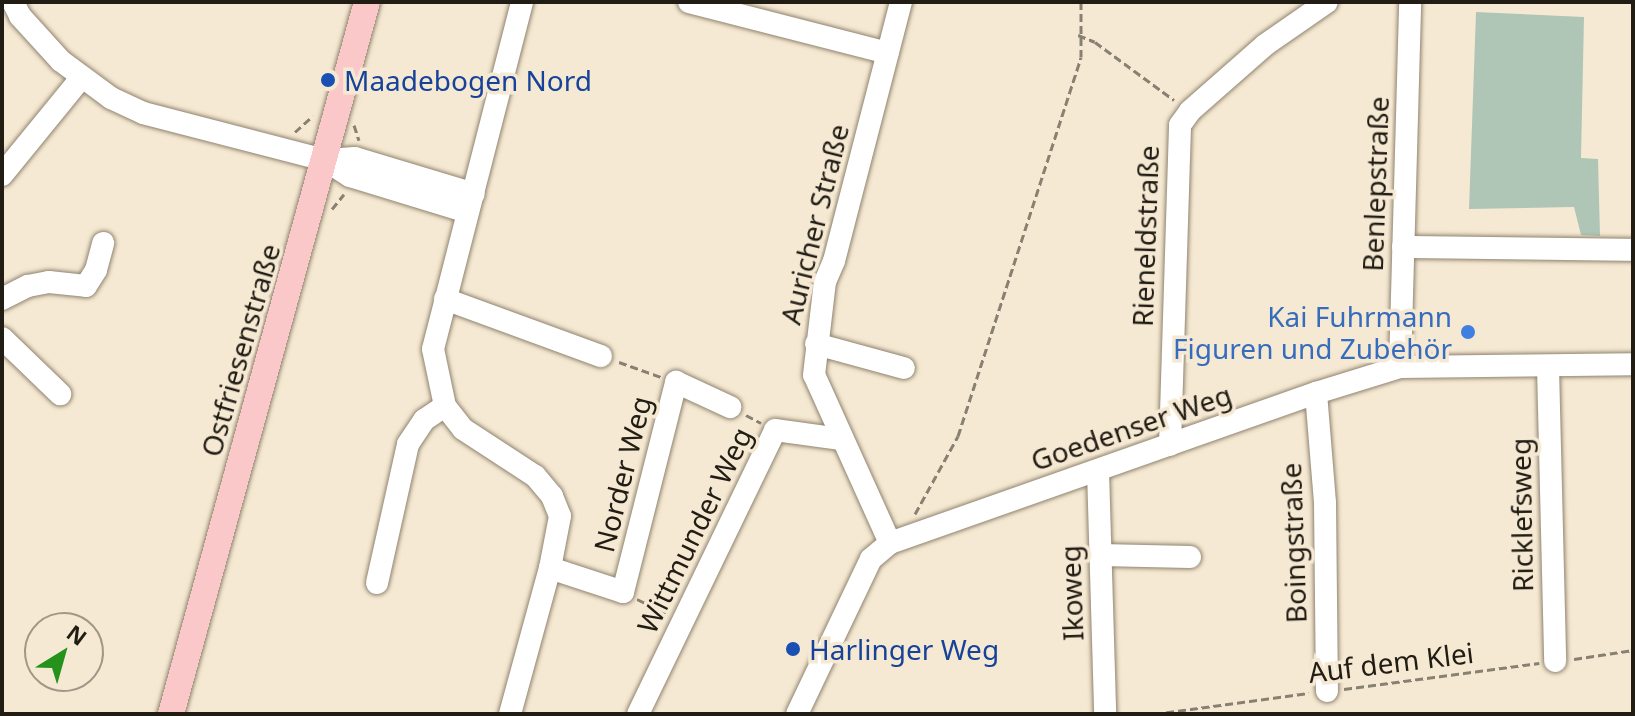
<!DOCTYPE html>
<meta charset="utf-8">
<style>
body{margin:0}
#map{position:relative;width:1635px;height:716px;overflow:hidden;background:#f6e9d3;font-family:"Noto Sans",sans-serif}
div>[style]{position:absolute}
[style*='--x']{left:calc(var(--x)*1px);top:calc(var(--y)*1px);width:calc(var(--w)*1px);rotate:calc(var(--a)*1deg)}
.green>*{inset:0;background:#afc6b7}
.path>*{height:3px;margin-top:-1.5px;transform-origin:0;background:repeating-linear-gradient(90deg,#888071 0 8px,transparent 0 12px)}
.roads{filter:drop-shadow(0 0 2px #8f836f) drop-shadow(0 0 2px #8f836f)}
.minor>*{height:22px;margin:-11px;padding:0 11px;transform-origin:11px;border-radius:11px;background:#fff}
.major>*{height:26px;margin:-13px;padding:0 13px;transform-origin:13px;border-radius:13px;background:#fbc8c9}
.dots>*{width:22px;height:22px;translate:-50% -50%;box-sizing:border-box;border:4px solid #f6e9d3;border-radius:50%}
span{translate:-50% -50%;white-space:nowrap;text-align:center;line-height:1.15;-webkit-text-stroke:7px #f6e9d3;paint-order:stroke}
.transit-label{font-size:28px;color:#164399}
.left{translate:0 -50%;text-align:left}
.street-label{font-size:28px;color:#211d15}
.shop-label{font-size:28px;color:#366cbe}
.right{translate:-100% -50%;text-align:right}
.frame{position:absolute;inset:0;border:4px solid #211d15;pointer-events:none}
.north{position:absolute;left:24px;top:612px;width:80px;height:80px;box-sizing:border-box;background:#f6e9d3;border:2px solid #a19787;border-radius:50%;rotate:37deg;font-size:22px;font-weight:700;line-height:32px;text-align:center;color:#211d15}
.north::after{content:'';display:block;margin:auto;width:28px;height:36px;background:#24921b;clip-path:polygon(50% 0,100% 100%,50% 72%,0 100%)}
</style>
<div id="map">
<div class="green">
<div style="clip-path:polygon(1476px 12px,1584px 17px,1581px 158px,1598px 159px,1600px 236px,1581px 235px,1574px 207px,1469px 209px)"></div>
</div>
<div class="path">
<div style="--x:1078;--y:35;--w:18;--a:22"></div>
<div style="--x:1095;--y:42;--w:98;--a:36.3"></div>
<div style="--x:354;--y:125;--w:16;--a:72"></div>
<div style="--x:295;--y:132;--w:24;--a:-42"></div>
<div style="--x:332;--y:209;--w:19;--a:-51"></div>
<div style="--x:619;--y:362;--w:45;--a:19.7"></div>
<div style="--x:746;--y:415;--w:17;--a:28"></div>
<div style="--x:915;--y:514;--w:89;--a:-61.1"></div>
<div style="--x:958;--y:436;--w:398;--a:-72"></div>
<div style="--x:1081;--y:57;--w:55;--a:-90"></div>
<div style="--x:637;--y:599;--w:32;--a:26"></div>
<div style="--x:1574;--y:659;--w:60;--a:-8.7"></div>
<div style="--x:1344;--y:689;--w:197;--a:-7.6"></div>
<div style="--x:1154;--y:714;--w:156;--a:-7.7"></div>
</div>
<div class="roads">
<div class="minor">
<div style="--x:13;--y:2;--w:16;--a:63"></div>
<div style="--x:20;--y:16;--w:61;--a:47.7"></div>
<div style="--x:61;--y:61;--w:62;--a:36.5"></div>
<div style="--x:111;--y:98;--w:35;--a:25"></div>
<div style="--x:143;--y:113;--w:188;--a:14.5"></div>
<div style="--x:325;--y:160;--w:30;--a:33"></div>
<div style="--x:350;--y:176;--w:123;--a:17"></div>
<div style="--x:689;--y:2;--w:205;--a:14.4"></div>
<div style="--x:325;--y:160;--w:30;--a:-4"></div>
<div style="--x:355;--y:158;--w:124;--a:16.8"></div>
<div style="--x:2;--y:175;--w:125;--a:-50.8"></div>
<div style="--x:1403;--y:247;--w:230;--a:0.7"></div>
<div style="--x:2;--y:299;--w:29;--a:-27"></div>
<div style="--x:28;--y:286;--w:21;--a:-11"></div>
<div style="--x:49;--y:282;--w:37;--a:6"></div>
<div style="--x:86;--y:286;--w:19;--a:-58"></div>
<div style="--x:96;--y:270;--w:28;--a:-75"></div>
<div style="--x:445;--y:299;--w:166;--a:20.1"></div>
<div style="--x:2;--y:338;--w:81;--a:44"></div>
<div style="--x:816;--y:344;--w:91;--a:15.3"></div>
<div style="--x:1400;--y:367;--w:365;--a:-88.4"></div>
<div style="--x:1548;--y:367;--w:294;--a:88.6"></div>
<div style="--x:1316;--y:393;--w:110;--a:85.3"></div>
<div style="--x:1325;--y:503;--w:188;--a:89.4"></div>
<div style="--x:1170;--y:445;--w:320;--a:-88.2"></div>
<div style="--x:1180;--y:125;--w:17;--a:-54"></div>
<div style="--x:1190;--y:111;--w:100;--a:-41.3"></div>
<div style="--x:1265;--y:45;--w:75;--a:-34.7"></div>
<div style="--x:1098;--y:471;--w:243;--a:88.3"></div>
<div style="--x:890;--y:543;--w:184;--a:-114.3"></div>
<div style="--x:814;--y:375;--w:94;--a:-83.3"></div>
<div style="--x:825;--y:282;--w:23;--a:-67"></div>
<div style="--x:834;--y:261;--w:268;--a:-75.5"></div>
<div style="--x:1100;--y:555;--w:90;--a:1.3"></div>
<div style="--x:550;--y:568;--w:77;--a:18.2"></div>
<div style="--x:623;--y:592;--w:217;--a:-75.8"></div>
<div style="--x:676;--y:382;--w:60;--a:24.8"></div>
<div style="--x:377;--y:583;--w:142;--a:-77.4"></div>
<div style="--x:408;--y:444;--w:29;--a:-56"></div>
<div style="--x:424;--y:420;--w:25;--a:-34"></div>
<div style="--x:510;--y:714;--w:151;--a:-74.7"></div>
<div style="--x:550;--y:568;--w:53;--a:-79.1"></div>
<div style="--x:560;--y:516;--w:22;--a:-112"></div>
<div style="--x:552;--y:496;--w:26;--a:-130"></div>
<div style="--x:535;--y:476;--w:86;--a:-146.9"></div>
<div style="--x:463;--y:429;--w:29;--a:-128"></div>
<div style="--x:445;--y:406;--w:58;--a:-101.9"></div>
<div style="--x:433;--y:349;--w:358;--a:-75.6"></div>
<div style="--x:638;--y:714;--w:315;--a:-64.2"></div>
<div style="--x:775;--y:430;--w:67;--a:7.8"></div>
<div style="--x:797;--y:714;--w:172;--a:-64.5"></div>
<div style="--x:871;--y:559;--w:25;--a:-40"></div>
<div style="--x:890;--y:543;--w:452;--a:-19.4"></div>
<div style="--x:1316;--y:393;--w:88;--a:-17.2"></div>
<div style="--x:1400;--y:367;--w:233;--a:-0.7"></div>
</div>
<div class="major">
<div style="--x:171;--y:714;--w:738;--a:-74.61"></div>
</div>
</div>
<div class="dots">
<div style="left:328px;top:80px;background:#1a4fb4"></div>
<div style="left:1468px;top:332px;background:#3f7fe0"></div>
<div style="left:793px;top:649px;background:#1a4fb4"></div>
</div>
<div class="transit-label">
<span class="left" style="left:344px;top:80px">Maadebogen Nord</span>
<span class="left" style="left:809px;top:649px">Harlinger Weg</span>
</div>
<div class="street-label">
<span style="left:1375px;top:184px;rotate:-88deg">Benlepstraße</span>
<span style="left:814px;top:224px;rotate:-76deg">Auricher Straße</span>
<span style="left:1145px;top:236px;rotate:-88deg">Rieneldstraße</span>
<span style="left:240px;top:350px;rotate:-74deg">Ostfriesenstraße</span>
<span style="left:1131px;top:427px;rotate:-19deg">Goedenser Weg</span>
<span style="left:622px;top:474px;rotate:-76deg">Norder Weg</span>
<span style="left:1521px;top:515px;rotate:-91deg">Ricklefsweg</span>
<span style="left:694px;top:530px;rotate:-64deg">Wittmunder Weg</span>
<span style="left:1293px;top:543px;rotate:-92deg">Boingstraße</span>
<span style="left:1071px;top:593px;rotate:-92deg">Ikoweg</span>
<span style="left:1391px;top:662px;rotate:-7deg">Auf dem Klei</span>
</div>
<div class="shop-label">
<span class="right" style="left:1452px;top:332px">Kai Fuhrmann<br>Figuren und Zubehör</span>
</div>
<div class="frame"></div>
<div class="north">N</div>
</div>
